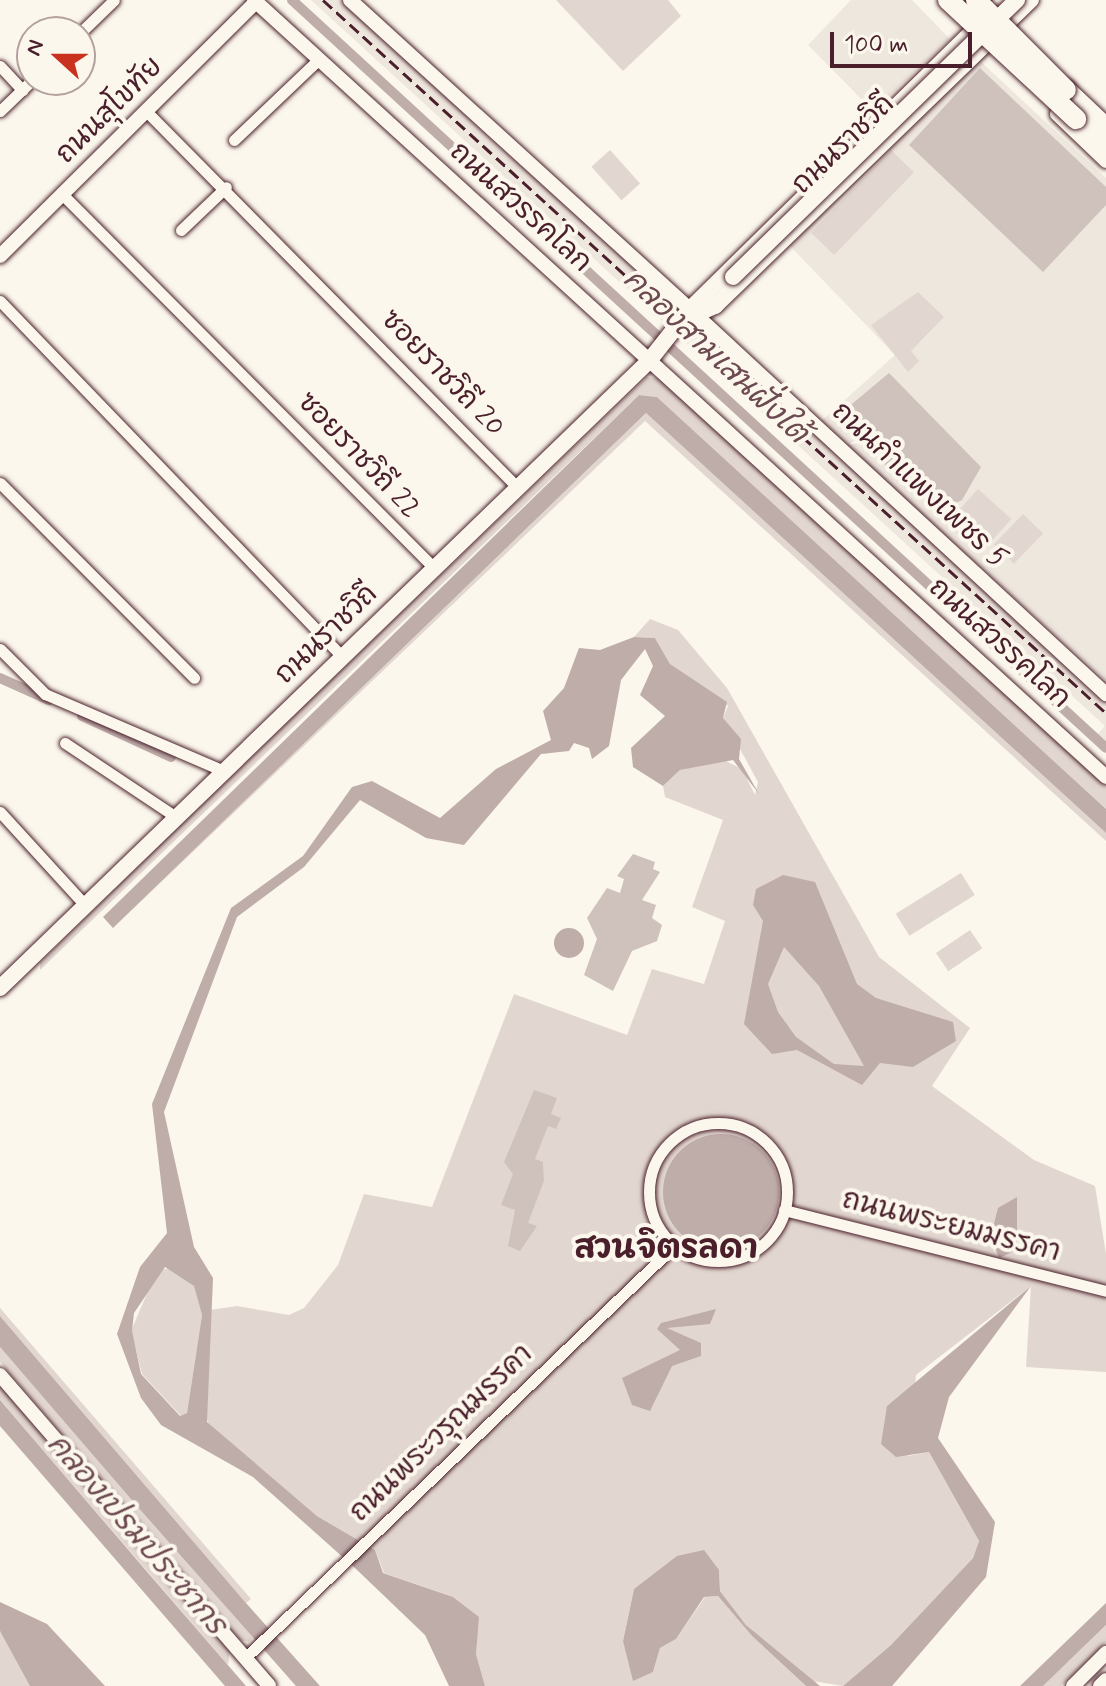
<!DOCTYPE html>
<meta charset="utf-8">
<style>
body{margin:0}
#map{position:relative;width:1106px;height:1686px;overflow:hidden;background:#fbf7ec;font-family:Mynerve,"Playpen Sans Thai",sans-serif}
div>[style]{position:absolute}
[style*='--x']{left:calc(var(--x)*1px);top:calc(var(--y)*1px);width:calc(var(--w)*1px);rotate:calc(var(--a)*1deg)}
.built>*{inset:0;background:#eee7de}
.green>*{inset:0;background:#e2d7d0;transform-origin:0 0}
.water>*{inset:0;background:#bfadaa}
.round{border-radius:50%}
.canal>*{height:10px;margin:-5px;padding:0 5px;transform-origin:5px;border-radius:5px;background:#bfadaa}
.building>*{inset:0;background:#cfc2bc}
.roads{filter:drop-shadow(0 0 2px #4a1f2b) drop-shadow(0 0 2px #4a1f2b)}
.street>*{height:11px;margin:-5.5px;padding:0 5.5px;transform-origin:5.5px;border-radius:5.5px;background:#fbf7ec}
.street>.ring{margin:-5.5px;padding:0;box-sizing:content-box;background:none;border:11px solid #fbf7ec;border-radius:50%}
.secondary>*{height:14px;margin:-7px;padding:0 7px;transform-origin:7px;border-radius:7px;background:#fbf7ec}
.primary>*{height:16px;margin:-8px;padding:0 8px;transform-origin:8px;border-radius:8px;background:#fbf7ec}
.highway>*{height:20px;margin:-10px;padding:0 10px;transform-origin:10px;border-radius:10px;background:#fbf7ec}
.rail>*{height:3px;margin-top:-1.5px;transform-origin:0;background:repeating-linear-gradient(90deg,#4a1f2b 0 12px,transparent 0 18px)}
.bridges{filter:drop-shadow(0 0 2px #4a1f2b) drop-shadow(0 0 2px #4a1f2b)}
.primary-bridge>*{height:16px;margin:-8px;padding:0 8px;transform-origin:8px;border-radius:8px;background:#fbf7ec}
.highway-bridge>*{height:20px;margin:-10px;padding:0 10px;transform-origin:10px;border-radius:10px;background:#fbf7ec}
span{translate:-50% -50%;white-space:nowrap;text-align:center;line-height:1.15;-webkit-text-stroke:8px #fbf7ec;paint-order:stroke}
.street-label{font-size:28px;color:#4a1f2b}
.water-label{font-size:30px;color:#6d4a51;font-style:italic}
.quarter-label{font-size:32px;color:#4a1f2b;font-weight:700}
.north{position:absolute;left:16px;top:16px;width:80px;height:80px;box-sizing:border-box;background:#fbf7ec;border:2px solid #b4a19f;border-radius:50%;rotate:291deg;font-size:22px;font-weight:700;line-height:32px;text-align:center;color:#4a1f2b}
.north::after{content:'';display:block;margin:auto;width:28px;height:36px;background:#c8321e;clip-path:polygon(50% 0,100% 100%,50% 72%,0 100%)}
.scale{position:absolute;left:830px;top:32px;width:142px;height:36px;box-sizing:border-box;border:4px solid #4a1f2b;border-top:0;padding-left:10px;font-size:24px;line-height:28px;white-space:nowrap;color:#4a1f2b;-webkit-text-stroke:6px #fbf7ec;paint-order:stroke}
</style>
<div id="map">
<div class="built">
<div style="clip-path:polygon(311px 0,345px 0,1106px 701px,1106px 744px,1096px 736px,1105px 726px)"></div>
<div style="clip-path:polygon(851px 0,912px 0,950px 39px,873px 111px,808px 45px)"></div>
<div style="clip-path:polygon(980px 61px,1106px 178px,1106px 681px,820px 422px,895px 355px,789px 245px)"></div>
</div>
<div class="green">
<div style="clip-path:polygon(556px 0,668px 0,681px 16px,623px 71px)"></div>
<div style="left:610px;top:150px;width:45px;height:25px;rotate:48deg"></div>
<div style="left:891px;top:150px;width:32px;height:115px;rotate:44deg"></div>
<div style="clip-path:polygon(918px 292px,944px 317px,911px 351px,919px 361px,908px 372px,871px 325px)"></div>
<div style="clip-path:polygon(647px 377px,661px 379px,1106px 785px,1106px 809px,657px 397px,639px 395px,40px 970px,40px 963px,174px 831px)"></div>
<div style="clip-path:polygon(646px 413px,1106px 833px,1106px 841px,645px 421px,113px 928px)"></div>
<div style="left:978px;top:489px;width:45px;height:47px;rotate:42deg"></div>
<div style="left:1023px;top:514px;width:28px;height:42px;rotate:44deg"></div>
<div style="clip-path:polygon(650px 619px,678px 630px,727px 688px,879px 957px,970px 1028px,932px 1086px,1034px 1160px,1095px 1186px,1106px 1254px,1106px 1372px,1026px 1367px,1031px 1286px,916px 1375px,908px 1456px,929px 1452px,979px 1541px,973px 1558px,891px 1645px,843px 1686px,812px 1681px,746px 1625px,720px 1591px,719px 1570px,634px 1589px,623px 1641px,653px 1672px,660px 1648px,676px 1639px,705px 1597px,718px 1596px,752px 1636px,806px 1686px,485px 1686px,476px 1654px,478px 1617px,453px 1597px,384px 1573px,375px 1550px,317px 1516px,209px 1425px,203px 1408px,210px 1310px,237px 1306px,289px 1315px,304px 1308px,338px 1265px,364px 1194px,432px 1207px,514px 994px,627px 1035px,652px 969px,704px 984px,725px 921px,692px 907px,723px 820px,665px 797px,663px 786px,680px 770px,724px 760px,742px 769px,755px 795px,758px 782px,723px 718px,728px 706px,670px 664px,655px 638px,634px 637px)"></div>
<div style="left:961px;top:873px;width:26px;height:77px;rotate:58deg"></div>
<div style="left:970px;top:930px;width:22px;height:41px;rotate:56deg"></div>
<div style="clip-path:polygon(173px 1268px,195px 1286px,202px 1315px,187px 1413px,181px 1416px,142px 1374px,131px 1331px,157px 1270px)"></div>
<div style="clip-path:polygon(0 1308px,251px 1599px,246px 1603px,0 1316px)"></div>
<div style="clip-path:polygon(0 1347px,253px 1637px,249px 1642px,240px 1640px,0 1362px)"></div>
<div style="clip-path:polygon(0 1386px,230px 1650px,228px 1665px,0 1400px)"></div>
<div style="clip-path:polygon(1106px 1625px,1106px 1642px,1061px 1686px,1043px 1686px)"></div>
<div style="clip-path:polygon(0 1631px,28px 1671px,30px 1686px,0 1686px)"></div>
</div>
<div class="water">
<div style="clip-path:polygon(639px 395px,657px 397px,1106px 809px,1106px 833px,646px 413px,113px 928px,103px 917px)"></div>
<div style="clip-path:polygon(evenodd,634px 637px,655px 638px,670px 664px,727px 702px,723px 718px,741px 739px,739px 759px,759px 794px,733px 760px,680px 770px,663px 786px,633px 767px,631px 748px,665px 716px,640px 695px,653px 666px,645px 649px,621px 680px,609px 746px,592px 759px,589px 748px,574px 743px,569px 751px,541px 754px,464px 845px,426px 838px,360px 800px,304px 867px,237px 917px,164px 1112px,194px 1247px,213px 1278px,207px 1422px,317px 1516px,375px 1550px,383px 1573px,453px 1597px,479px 1617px,476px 1654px,485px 1686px,449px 1686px,425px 1635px,355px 1568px,253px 1477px,161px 1425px,141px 1398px,117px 1334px,140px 1267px,167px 1233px,152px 1104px,231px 908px,303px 856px,352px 787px,372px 781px,440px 818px,496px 769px,551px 740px,543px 711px,564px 688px,579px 648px,600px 650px,634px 637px,165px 1267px,194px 1286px,202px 1315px,187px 1413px,180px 1416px,141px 1374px,132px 1331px,134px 1313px,165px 1267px)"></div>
<div style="clip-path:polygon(evenodd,783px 875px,815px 882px,857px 984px,876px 998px,953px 1022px,956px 1041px,913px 1067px,880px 1063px,862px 1085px,797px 1050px,772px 1054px,744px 1024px,763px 921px,753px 905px,756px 889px,783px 875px,784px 947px,819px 986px,864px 1066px,834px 1064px,796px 1037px,778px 1012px,768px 984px,784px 947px)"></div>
<div class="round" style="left:554px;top:928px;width:30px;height:30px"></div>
<div class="round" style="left:663px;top:1134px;width:116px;height:116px"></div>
<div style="clip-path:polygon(1017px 1197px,1017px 1250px,999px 1258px,991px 1235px,998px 1208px)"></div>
<div style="clip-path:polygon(1031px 1286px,949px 1397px,938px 1438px,995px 1522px,986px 1577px,892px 1686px,843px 1686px,891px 1645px,973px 1558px,979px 1541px,929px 1452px,896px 1457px,881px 1444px,887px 1406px)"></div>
<div style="clip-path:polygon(716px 1309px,710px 1324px,667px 1328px,701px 1343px,701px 1356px,672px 1366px,650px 1411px,632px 1405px,622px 1378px,680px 1350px,657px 1329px,661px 1323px)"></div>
<div style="clip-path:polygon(0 1316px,246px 1603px,320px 1686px,296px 1686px,137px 1506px,0 1347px)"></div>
<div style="clip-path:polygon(0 1400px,149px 1574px,246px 1686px,225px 1686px,0 1426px)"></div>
<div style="clip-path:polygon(704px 1550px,719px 1570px,720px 1591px,746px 1625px,820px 1686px,806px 1686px,752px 1636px,718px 1596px,704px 1597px,676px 1639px,660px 1648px,653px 1672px,633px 1681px,623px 1641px,634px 1589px,677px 1556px)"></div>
<div style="clip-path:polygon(0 1602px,47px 1624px,105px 1686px,30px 1686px,0 1631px)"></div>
<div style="clip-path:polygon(1106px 1603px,1106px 1625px,1043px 1686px,1020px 1686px)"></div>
</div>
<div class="canal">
<div style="--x:292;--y:0;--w:1105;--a:42.58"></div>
<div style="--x:0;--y:678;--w:54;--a:24.2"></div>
<div style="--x:82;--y:716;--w:98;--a:24.7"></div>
</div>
<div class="building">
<div style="clip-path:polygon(980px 68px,1106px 187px,1106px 205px,1043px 272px,909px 145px)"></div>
<div style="clip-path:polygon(889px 373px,981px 467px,962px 500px,938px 512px,834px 419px)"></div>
<div style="clip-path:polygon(633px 854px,655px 862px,653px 869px,660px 872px,642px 900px,656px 905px,652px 918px,662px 925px,657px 941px,632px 951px,613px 991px,584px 975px,597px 939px,587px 918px,607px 888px,620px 893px,624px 879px,617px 876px)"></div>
<div style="clip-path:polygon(534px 1090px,557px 1098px,551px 1114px,561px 1118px,556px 1129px,548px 1126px,535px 1159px,543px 1162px,544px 1181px,528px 1223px,537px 1226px,520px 1251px,508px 1246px,515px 1210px,501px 1205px,513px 1174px,504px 1162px)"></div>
</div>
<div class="roads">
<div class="street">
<div style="--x:80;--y:33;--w:47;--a:-44.1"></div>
<div style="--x:0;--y:66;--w:33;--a:47"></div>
<div style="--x:0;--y:111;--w:45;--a:-44.1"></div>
<div style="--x:147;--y:112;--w:527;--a:45.38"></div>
<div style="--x:234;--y:140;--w:117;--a:-43.6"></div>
<div style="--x:63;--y:195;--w:526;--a:45.15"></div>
<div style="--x:181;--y:230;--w:62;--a:-43.7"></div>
<div style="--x:0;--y:301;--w:494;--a:46.1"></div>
<div style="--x:0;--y:483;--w:275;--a:45.1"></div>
<div style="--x:0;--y:649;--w:64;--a:45"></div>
<div style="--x:45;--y:694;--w:195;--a:23.3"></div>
<div style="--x:65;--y:743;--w:133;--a:33.7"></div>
<div style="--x:0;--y:812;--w:126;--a:47.6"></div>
<div class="ring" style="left:649px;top:1123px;width:127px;height:127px"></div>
<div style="--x:784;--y:1210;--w:332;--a:14.1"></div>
<div style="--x:245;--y:1658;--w:595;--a:-43.84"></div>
</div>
<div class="secondary">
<div style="--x:254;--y:0;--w:1153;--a:42.36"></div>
<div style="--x:350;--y:0;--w:459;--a:42.3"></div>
<div style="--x:1057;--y:114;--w:68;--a:43.8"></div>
<div style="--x:0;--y:256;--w:361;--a:-44.8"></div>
<div style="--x:698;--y:317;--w:556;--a:42.74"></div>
<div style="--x:0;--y:1375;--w:411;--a:49.1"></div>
<div style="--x:1073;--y:1686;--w:47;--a:-45"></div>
<div style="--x:1100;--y:1686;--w:8;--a:-45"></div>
</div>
<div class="primary">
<div style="--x:688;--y:318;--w:30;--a:-24"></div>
<div style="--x:715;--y:306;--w:440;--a:-44.1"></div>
<div style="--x:0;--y:988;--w:902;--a:-44.01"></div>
<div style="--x:649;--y:361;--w:66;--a:-51.7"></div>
<div style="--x:690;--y:309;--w:441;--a:-44.5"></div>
</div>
<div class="highway">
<div style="--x:1066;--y:90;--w:55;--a:43.5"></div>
<div style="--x:1076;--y:119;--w:41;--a:43"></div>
</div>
</div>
<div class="rail">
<div style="--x:323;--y:0;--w:1059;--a:42.32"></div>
</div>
<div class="bridges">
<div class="primary-bridge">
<div style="--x:733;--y:277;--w:397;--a:-44.3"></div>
</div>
<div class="highway-bridge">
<div style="--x:948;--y:0;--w:175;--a:42.9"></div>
<div style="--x:976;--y:0;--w:127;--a:45"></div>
</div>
</div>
<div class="street-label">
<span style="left:110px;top:111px;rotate:-45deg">ถนนสุโขทัย</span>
<span style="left:844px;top:145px;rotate:-44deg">ถนนราชวิถี</span>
<span style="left:520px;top:208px;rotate:42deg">ถนนสวรรคโลก</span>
<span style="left:442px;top:374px;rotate:46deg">ซอยราชวิถี 20</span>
<span style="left:358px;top:456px;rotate:46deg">ซอยราชวิถี 22</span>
<span style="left:919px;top:486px;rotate:43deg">ถนนกำแพงเพชร 5</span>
<span style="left:327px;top:635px;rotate:-44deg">ถนนราชวิถี</span>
<span style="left:999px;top:644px;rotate:42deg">ถนนสวรรคโลก</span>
<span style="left:951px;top:1227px;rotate:14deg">ถนนพระยมมรรคา</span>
<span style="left:442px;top:1434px;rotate:-44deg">ถนนพระวรุณมรรคา</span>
</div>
<div class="water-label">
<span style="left:715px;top:357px;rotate:43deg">คลองสามเสนฝั่งใต้</span>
<span style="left:136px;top:1535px;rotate:49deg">คลองเปรมประชากร</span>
</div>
<div class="quarter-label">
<span style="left:666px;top:1249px">สวนจิตรลดา</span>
</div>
<div class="north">N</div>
<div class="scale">100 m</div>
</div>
